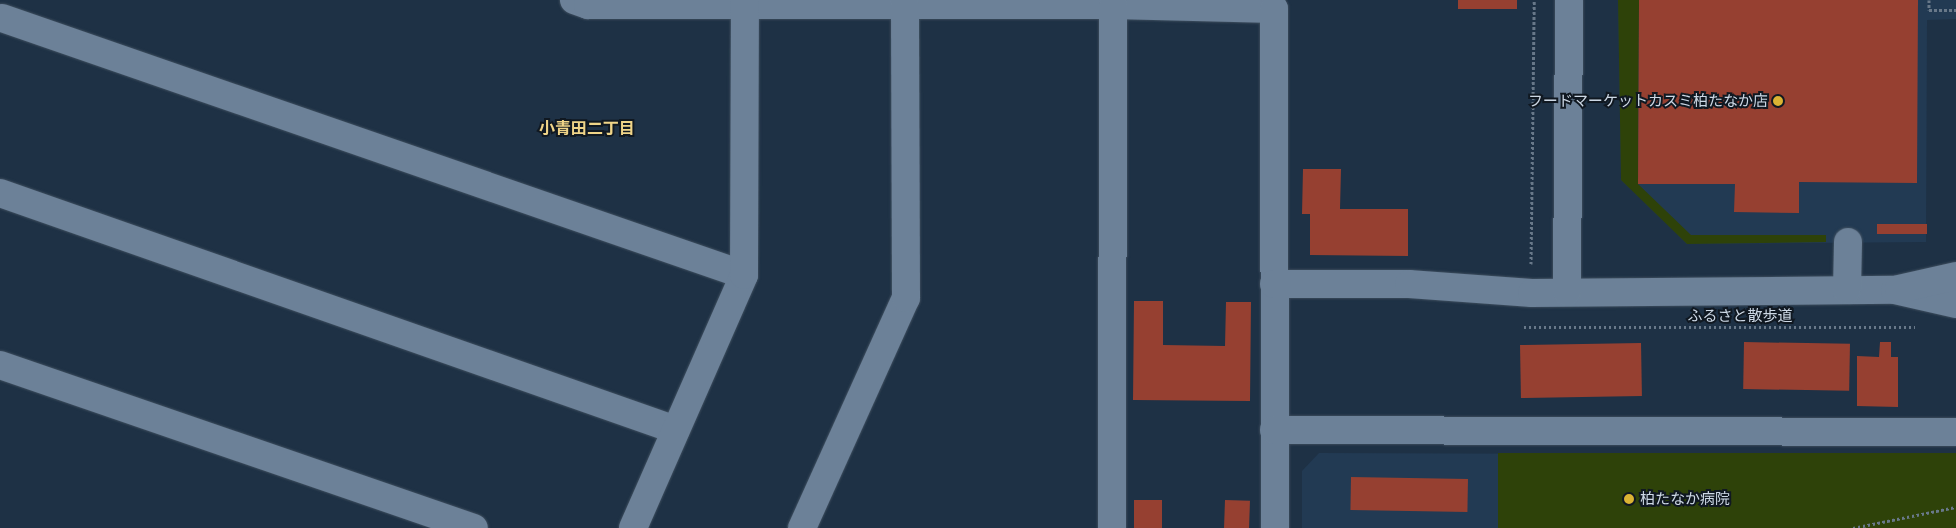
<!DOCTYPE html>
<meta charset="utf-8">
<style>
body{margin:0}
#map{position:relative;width:1956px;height:528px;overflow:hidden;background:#1e3145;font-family:Barlow,"Noto Sans JP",sans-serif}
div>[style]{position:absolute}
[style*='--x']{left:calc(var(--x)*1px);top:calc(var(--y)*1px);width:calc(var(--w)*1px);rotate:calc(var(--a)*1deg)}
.built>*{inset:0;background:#223a53}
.green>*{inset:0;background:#2e4209;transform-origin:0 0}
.building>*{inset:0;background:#964031;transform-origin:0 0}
.path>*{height:3px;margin-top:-1.5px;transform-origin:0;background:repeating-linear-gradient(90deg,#687889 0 2.5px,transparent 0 5px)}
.roads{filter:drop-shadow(0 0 1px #3e4e5e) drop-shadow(0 0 1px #3e4e5e)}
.minor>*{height:28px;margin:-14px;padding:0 14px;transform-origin:14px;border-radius:14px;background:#6c8198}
.dots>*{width:14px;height:14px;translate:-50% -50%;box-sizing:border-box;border:2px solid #101821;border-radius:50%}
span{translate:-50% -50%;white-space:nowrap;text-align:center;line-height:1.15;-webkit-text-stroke:4px #101821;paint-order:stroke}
.poi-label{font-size:15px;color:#cdd8e5}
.right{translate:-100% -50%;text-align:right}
.left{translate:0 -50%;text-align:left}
.street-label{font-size:15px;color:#cdd8e5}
.neighbourhood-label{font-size:16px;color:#efd488;font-weight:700}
</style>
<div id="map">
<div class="built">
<div style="clip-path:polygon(1618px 0,1956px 0,1956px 19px,1927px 20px,1926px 242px,1687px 244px,1621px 180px)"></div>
<div style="clip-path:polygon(1319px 453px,1956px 455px,1956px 528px,1302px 528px,1302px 471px)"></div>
</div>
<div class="green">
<div style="clip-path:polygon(1618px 0,1639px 0,1638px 184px,1691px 235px,1826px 235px,1826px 242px,1687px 244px,1621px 180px)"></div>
<div style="left:1498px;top:453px;width:458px;height:75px"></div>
</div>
<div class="building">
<div style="left:1458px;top:0;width:59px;height:9px"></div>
<div style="clip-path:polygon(1639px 0,1918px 0,1917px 183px,1799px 182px,1799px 213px,1734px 212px,1735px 184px,1638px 184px)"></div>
<div style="clip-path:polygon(1303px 169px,1341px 169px,1340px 209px,1408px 209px,1408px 256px,1310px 255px,1310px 214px,1302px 214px)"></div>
<div style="left:1877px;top:224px;width:50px;height:10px"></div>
<div style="clip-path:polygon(1134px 301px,1163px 301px,1163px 345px,1225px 346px,1226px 302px,1251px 302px,1250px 401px,1133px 400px)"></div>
<div style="left:1744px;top:342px;width:106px;height:47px;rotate:1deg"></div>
<div style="clip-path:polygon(1880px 342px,1891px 342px,1891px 357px,1898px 357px,1898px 407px,1857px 406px,1857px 356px,1879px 357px)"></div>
<div style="left:1641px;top:343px;width:53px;height:121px;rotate:89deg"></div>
<div style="left:1351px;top:477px;width:117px;height:33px;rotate:1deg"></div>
<div style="left:1134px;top:500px;width:28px;height:28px"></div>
<div style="left:1225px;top:500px;width:25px;height:28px;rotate:2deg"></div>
</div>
<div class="path">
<div style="--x:1929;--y:0;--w:10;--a:90"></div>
<div style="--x:1929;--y:10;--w:27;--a:0"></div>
<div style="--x:1531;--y:264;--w:264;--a:-89.3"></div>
<div style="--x:1524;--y:327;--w:391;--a:0"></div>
<div style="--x:1853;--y:528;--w:105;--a:-11.5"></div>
</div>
<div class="roads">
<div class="minor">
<div style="--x:574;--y:0;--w:15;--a:20"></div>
<div style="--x:588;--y:5;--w:525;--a:0"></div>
<div style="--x:1113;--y:5;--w:161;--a:1.4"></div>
<div style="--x:1274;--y:9;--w:519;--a:89.89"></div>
<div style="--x:2;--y:18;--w:785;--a:19.1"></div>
<div style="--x:0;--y:193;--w:716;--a:19.32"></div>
<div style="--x:1274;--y:284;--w:135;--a:0"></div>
<div style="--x:1409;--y:284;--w:123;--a:4.2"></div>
<div style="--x:1532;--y:293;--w:363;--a:-0.5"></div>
<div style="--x:1895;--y:290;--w:63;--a:12.9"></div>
<div style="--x:1899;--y:289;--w:58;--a:-12.8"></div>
<div style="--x:1847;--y:290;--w:48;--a:-88.8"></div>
<div style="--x:1567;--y:292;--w:292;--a:-89.6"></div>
<div style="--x:0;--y:365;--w:501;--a:18.98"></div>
<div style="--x:1274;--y:430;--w:682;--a:0.17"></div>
<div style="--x:633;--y:528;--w:276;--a:-66.3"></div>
<div style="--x:744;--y:275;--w:275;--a:-89.8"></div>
<div style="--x:802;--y:528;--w:252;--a:-65.7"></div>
<div style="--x:906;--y:298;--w:294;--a:-90.2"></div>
<div style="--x:1112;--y:528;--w:523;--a:-89.89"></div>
</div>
</div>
<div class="dots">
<div style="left:1778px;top:101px;background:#dab333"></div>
<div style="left:1629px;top:499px;background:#dab333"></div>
</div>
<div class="poi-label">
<span class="right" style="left:1768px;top:101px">フードマーケットカスミ柏たなか店</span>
<span class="left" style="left:1640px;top:499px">柏たなか病院</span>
</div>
<div class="street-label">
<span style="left:1740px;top:316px">ふるさと散歩道</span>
</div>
<div class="neighbourhood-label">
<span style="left:587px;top:128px">小青田二丁目</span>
</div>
</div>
